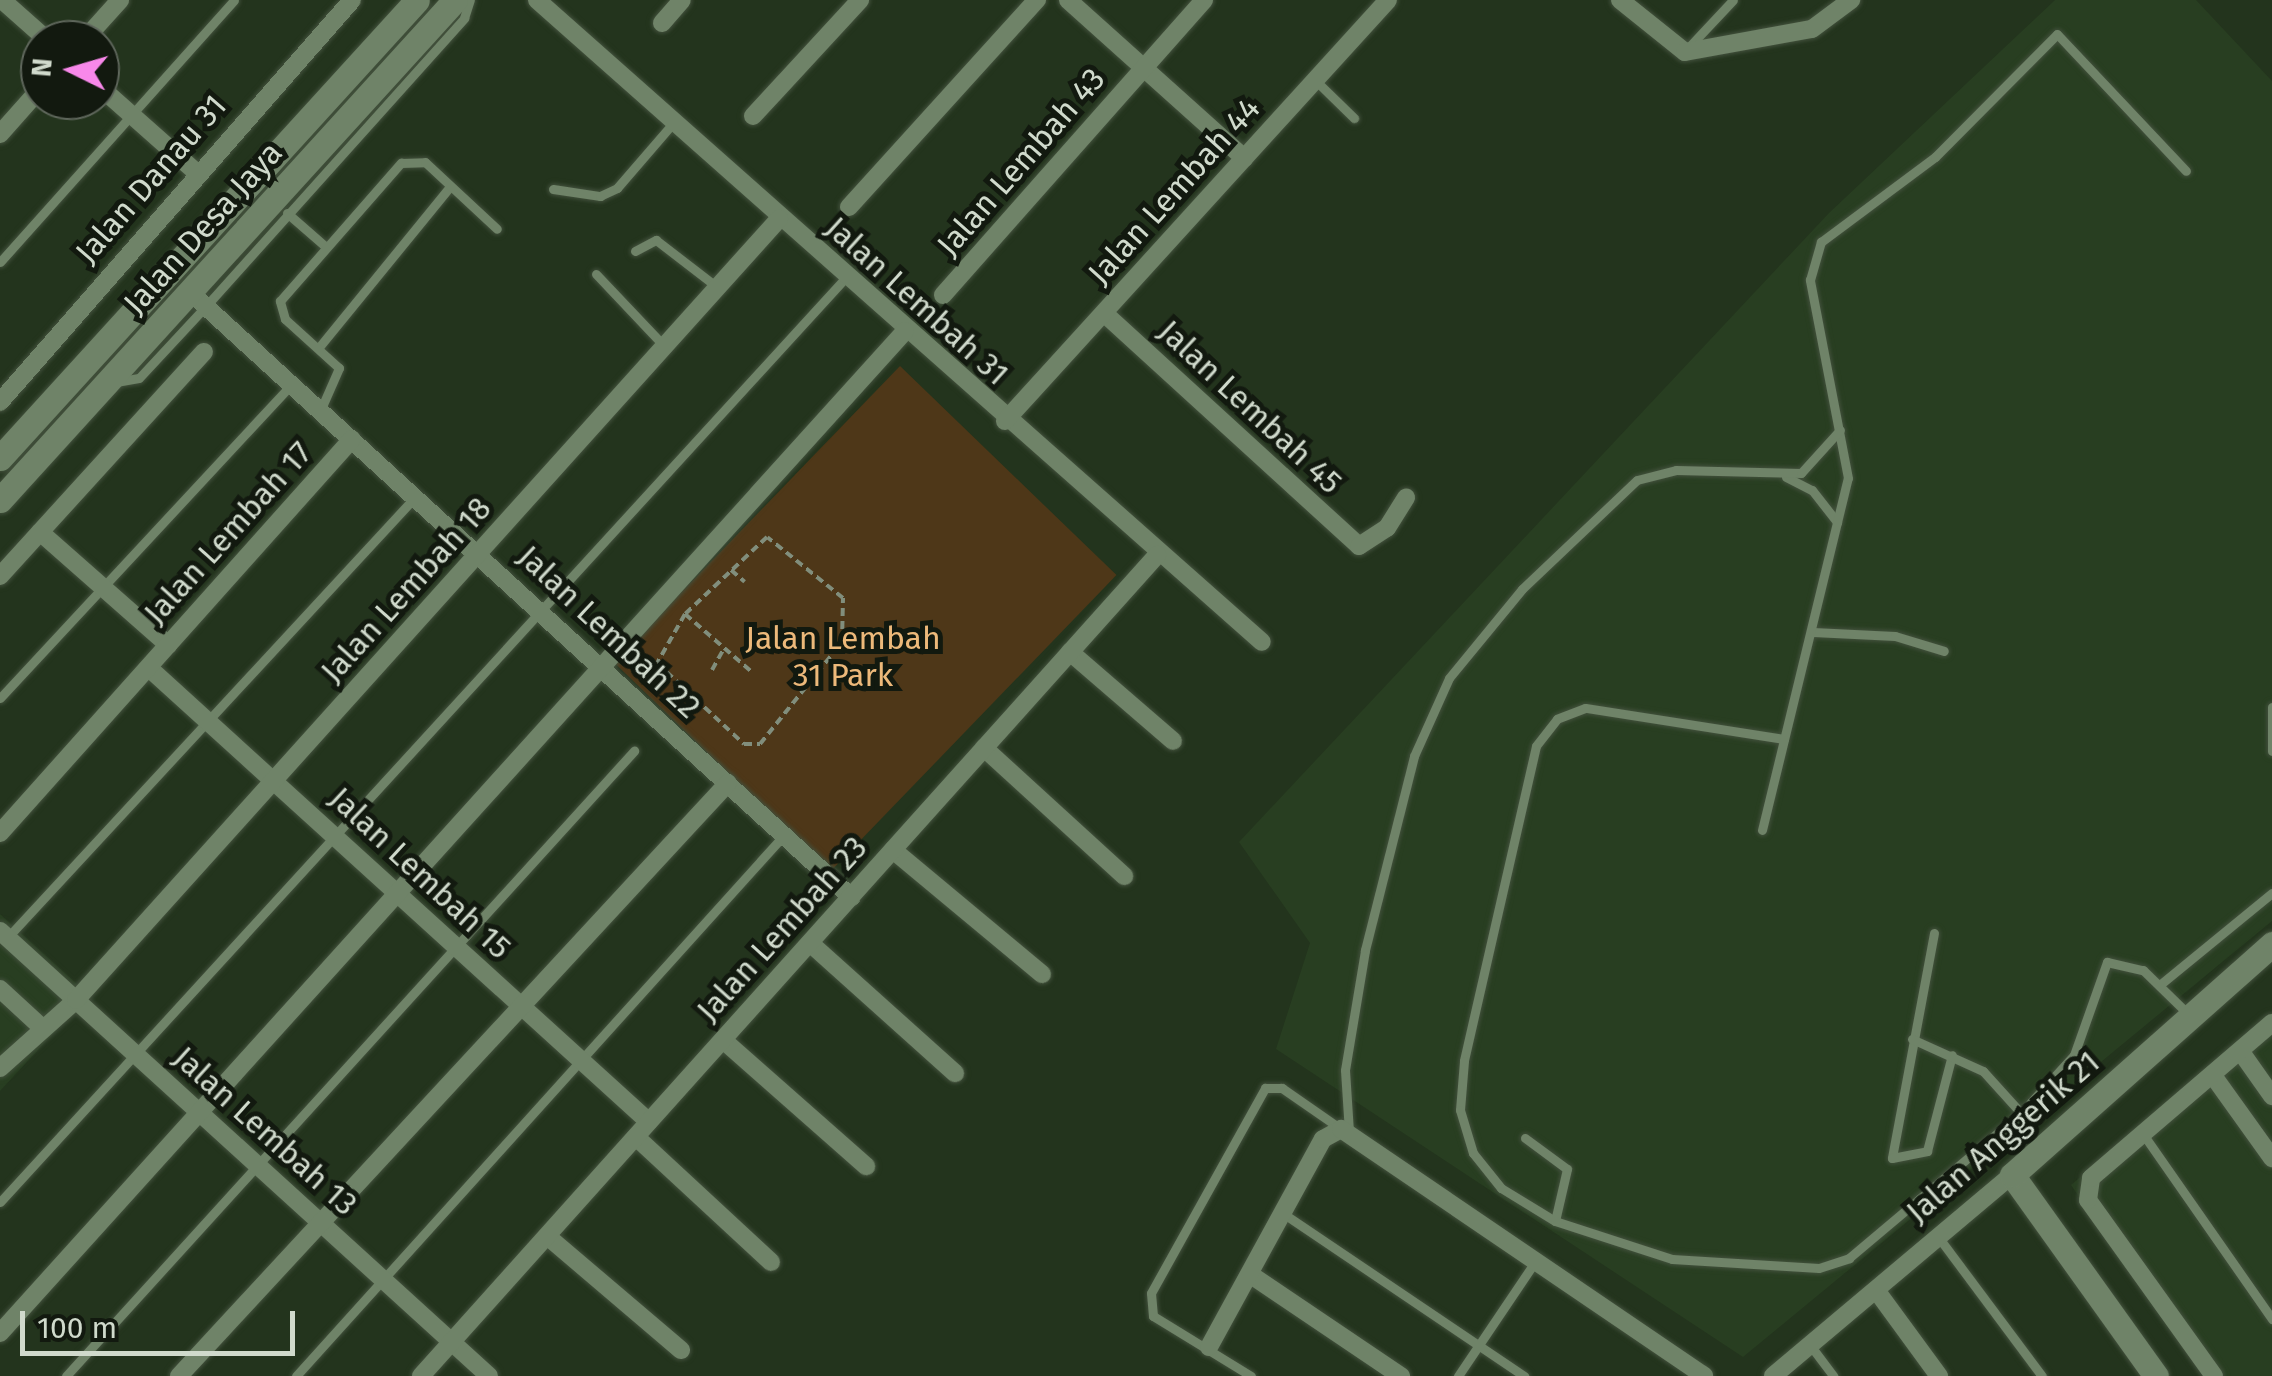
<!DOCTYPE html>
<style>
body{margin:0}
#map{position:relative;width:2272px;height:1376px;overflow:hidden;background:#23341d;font-family:"Fira Sans",sans-serif}
div>[style]{position:absolute}
.built>*{inset:0;background:#283e21}
.green>*{inset:0;background:#4e3718;transform-origin:0 0}
.path>*{height:4px;margin-top:-2px;transform-origin:0;background:repeating-linear-gradient(90deg,#818e7c 0 8px,transparent 0 13px)}
.roads{filter:drop-shadow(0 0 2px #43513d) drop-shadow(0 0 2px #43513d)}
.lane>*{height:9px;margin:-4.5px;padding:0 4.5px;transform-origin:4.5px;border-radius:4.5px;background:#6f8368}
.street>*{height:18px;margin:-9px;padding:0 9px;transform-origin:9px;border-radius:9px;background:#6f8368}
.secondary>*{height:25px;margin:-12.5px;padding:0 12.5px;transform-origin:12.5px;border-radius:12.5px;background:#6f8368}
span{translate:-50% -50%;white-space:nowrap;text-align:center;line-height:1.15;-webkit-text-stroke:10px #12190f;paint-order:stroke}
.street-label{font-size:32px;color:#d0dacc}
.park-label{font-size:32px;color:#edb97a}
.north{position:absolute;left:20px;top:20px;width:100px;height:100px;box-sizing:border-box;background:#12190f;border:2px solid #5e665b;border-radius:50%;rotate:275deg;font-size:28px;font-weight:700;line-height:40px;text-align:center;color:#d0dacc}
.north::after{content:'';display:block;margin:auto;width:35px;height:45px;background:#f888ea;clip-path:polygon(50% 0,100% 100%,50% 72%,0 100%)}
.scale{position:absolute;left:20px;top:1311px;width:275px;height:45px;box-sizing:border-box;border:5px solid #d0dacc;border-top:0;padding-left:12px;font-size:30px;line-height:35px;white-space:nowrap;color:#d0dacc;-webkit-text-stroke:8px #12190f;paint-order:stroke}
</style>
<div id="map">
<div class="built">
<div style="clip-path:polygon(2055px 0,2196px 0,2272px 81px,2272px 921px,1743px 1357px,1276px 1049px,1310px 943px,1239px 842px,1829px 213px)"></div>
<div style="clip-path:polygon(0 914px,89px 995px,0 1091px)"></div>
<div style="clip-path:polygon(2272px 1013px,2272px 1376px,2203px 1376px,2071px 1185px)"></div>
</div>
<div class="green">
<div style="left:900px;top:366px;width:301px;height:412px;rotate:44deg"></div>
</div>
<div class="path">
<div style="left:826px;top:234px;width:21px;rotate:-49deg"></div>
<div style="left:731px;top:570px;width:18px;rotate:41deg"></div>
<div style="left:685px;top:614px;width:56px;rotate:119.7deg"></div>
<div style="left:657px;top:663px;width:119px;rotate:43deg"></div>
<div style="left:744px;top:744px;width:16px"></div>
<div style="left:760px;top:744px;width:131px;rotate:-51.2deg"></div>
<div style="left:842px;top:642px;width:44px;rotate:-88.7deg"></div>
<div style="left:843px;top:598px;width:97px;rotate:-141.2deg"></div>
<div style="left:767px;top:537px;width:112px;rotate:136.8deg"></div>
<div style="left:685px;top:614px;width:90px;rotate:40.9deg"></div>
<div style="left:712px;top:670px;width:25px;rotate:-61deg"></div>
</div>
<div class="roads">
<div class="lane">
<div style="left:1687px;top:49px;width:67px;rotate:-46.8deg"></div>
<div style="left:1314px;top:79px;width:56px;rotate:44.3deg"></div>
<div style="left:553px;top:189px;width:48px;rotate:8.5deg"></div>
<div style="left:600px;top:196px;width:19px;rotate:-25deg"></div>
<div style="left:617px;top:188px;width:87px;rotate:-49.2deg"></div>
<div style="left:287px;top:213px;width:50px;rotate:41deg"></div>
<div style="left:635px;top:251px;width:24px;rotate:-28deg"></div>
<div style="left:656px;top:240px;width:77px;rotate:37.6deg"></div>
<div style="left:0;top:262px;width:351px;rotate:-48.2deg"></div>
<div style="left:596px;top:274px;width:99px;rotate:46.6deg"></div>
<div style="left:320px;top:346px;width:204px;rotate:-50.8deg"></div>
<div style="left:116px;top:382px;width:23px;rotate:-10deg"></div>
<div style="left:139px;top:378px;width:98px;rotate:-47.1deg"></div>
<div style="left:206px;top:306px;width:387px;rotate:-48.1deg"></div>
<div style="left:464px;top:18px;width:19px;rotate:-72deg"></div>
<div style="left:321px;top:409px;width:45px;rotate:-66.3deg"></div>
<div style="left:339px;top:368px;width:73px;rotate:-137.8deg"></div>
<div style="left:285px;top:319px;width:19px;rotate:-106deg"></div>
<div style="left:280px;top:301px;width:184px;rotate:-48.8deg"></div>
<div style="left:401px;top:163px;width:24px;rotate:-2deg"></div>
<div style="left:425px;top:162px;width:98px;rotate:42.9deg"></div>
<div style="left:1786px;top:477px;width:29px;rotate:27deg"></div>
<div style="left:1812px;top:490px;width:41px;rotate:52deg"></div>
<div style="left:1813px;top:632px;width:82px;rotate:2.8deg"></div>
<div style="left:1895px;top:636px;width:51px;rotate:17deg"></div>
<div style="left:0;top:698px;width:427px;rotate:-47.1deg"></div>
<div style="left:2272px;top:707px;width:44px;rotate:90deg"></div>
<div style="left:1784px;top:739px;width:201px;rotate:-171.1deg"></div>
<div style="left:1585px;top:708px;width:30px;rotate:159deg"></div>
<div style="left:1557px;top:719px;width:34px;rotate:128deg"></div>
<div style="left:1536px;top:746px;width:323px;rotate:102.9deg"></div>
<div style="left:1464px;top:1061px;width:49px;rotate:94.7deg"></div>
<div style="left:1460px;top:1110px;width:45px;rotate:73.2deg"></div>
<div style="left:1473px;top:1153px;width:45px;rotate:51.3deg"></div>
<div style="left:1501px;top:1188px;width:63px;rotate:31.4deg"></div>
<div style="left:1555px;top:1221px;width:123px;rotate:18deg"></div>
<div style="left:1672px;top:1259px;width:147px;rotate:3.5deg"></div>
<div style="left:1819px;top:1268px;width:32px;rotate:-18deg"></div>
<div style="left:1849px;top:1258px;width:225px;rotate:-40.1deg"></div>
<div style="left:1762px;top:830px;width:362px;rotate:-76.3deg"></div>
<div style="left:1848px;top:478px;width:202px;rotate:-100.9deg"></div>
<div style="left:1810px;top:280px;width:40px;rotate:-74deg"></div>
<div style="left:1821px;top:242px;width:142px;rotate:-36.7deg"></div>
<div style="left:1935px;top:157px;width:173px;rotate:-45.2deg"></div>
<div style="left:2057px;top:34px;width:188px;rotate:46.7deg"></div>
<div style="left:1934px;top:933px;width:229px;rotate:100.6deg"></div>
<div style="left:1892px;top:1158px;width:36px;rotate:-11deg"></div>
<div style="left:1927px;top:1151px;width:99px;rotate:-75.4deg"></div>
<div style="left:7px;top:938px;width:602px;rotate:-47.22deg"></div>
<div style="left:2162px;top:983px;width:142px;rotate:-39.3deg"></div>
<div style="left:1912px;top:1039px;width:78px;rotate:24.3deg"></div>
<div style="left:1983px;top:1071px;width:57px;rotate:47.9deg"></div>
<div style="left:2021px;top:1113px;width:79px;rotate:-47.6deg"></div>
<div style="left:2074px;top:1055px;width:99px;rotate:-70.5deg"></div>
<div style="left:2107px;top:962px;width:37px;rotate:13deg"></div>
<div style="left:2143px;top:970px;width:62px;rotate:44.3deg"></div>
<div style="left:1349px;top:1132px;width:62px;rotate:-93.7deg"></div>
<div style="left:1345px;top:1070px;width:122px;rotate:-80.5deg"></div>
<div style="left:1365px;top:950px;width:200px;rotate:-75.8deg"></div>
<div style="left:1414px;top:756px;width:85px;rotate:-65.8deg"></div>
<div style="left:1449px;top:678px;width:115px;rotate:-50.6deg"></div>
<div style="left:1522px;top:589px;width:158px;rotate:-43.5deg"></div>
<div style="left:1637px;top:480px;width:40px;rotate:-14.4deg"></div>
<div style="left:1676px;top:470px;width:125px;rotate:1.4deg"></div>
<div style="left:1801px;top:473px;width:58px;rotate:-47.8deg"></div>
<div style="left:2143px;top:1134px;width:226px;rotate:55.1deg"></div>
<div style="left:1525px;top:1138px;width:52px;rotate:36.4deg"></div>
<div style="left:1567px;top:1169px;width:53px;rotate:103deg"></div>
<div style="left:0;top:1202px;width:1254px;rotate:-47.55deg"></div>
<div style="left:1284px;top:1214px;width:290px;rotate:34deg"></div>
<div style="left:1939px;top:1238px;width:172px;rotate:53.3deg"></div>
<div style="left:1810px;top:1345px;width:39px;rotate:53deg"></div>
<div style="left:66px;top:1376px;width:845px;rotate:-47.74deg"></div>
<div style="left:296px;top:1376px;width:727px;rotate:-47.95deg"></div>
<div style="left:1251px;top:1376px;width:115px;rotate:-148.5deg"></div>
<div style="left:1153px;top:1316px;width:23px;rotate:-95deg"></div>
<div style="left:1151px;top:1293px;width:235px;rotate:-60.9deg"></div>
<div style="left:1265px;top:1088px;width:17px"></div>
<div style="left:1282px;top:1088px;width:72px;rotate:34.8deg"></div>
<div style="left:1458px;top:1376px;width:138px;rotate:-56deg"></div>
</div>
<div class="street">
<div style="left:2px;top:0;width:60px;rotate:41.6deg"></div>
<div style="left:537px;top:0;width:968px;rotate:41.53deg"></div>
<div style="left:1068px;top:0;width:237px;rotate:41.9deg"></div>
<div style="left:1620px;top:0;width:83px;rotate:38.7deg"></div>
<div style="left:1685px;top:52px;width:129px;rotate:-10.3deg"></div>
<div style="left:1812px;top:29px;width:49px;rotate:-36.6deg"></div>
<div style="left:662px;top:23px;width:30px;rotate:-49deg"></div>
<div style="left:84px;top:40px;width:54px;rotate:-48deg"></div>
<div style="left:100px;top:87px;width:127px;rotate:41.5deg"></div>
<div style="left:753px;top:116px;width:158px;rotate:-47.3deg"></div>
<div style="left:0;top:134px;width:60px;rotate:-48.4deg"></div>
<div style="left:849px;top:207px;width:280px;rotate:-47.8deg"></div>
<div style="left:191px;top:293px;width:895px;rotate:42.46deg"></div>
<div style="left:943px;top:295px;width:394px;rotate:-48.5deg"></div>
<div style="left:1105px;top:314px;width:344px;rotate:42.4deg"></div>
<div style="left:1359px;top:546px;width:33px;rotate:-33deg"></div>
<div style="left:1387px;top:528px;width:36px;rotate:-58deg"></div>
<div style="left:0;top:402px;width:534px;rotate:-48.79deg"></div>
<div style="left:1005px;top:421px;width:569px;rotate:-47.71deg"></div>
<div style="left:40px;top:532px;width:171px;rotate:41.4deg"></div>
<div style="left:0;top:576px;width:303px;rotate:-47.7deg"></div>
<div style="left:1070px;top:652px;width:136px;rotate:40.8deg"></div>
<div style="left:149px;top:668px;width:675px;rotate:42.24deg"></div>
<div style="left:984px;top:748px;width:190px;rotate:42.4deg"></div>
<div style="left:0;top:833px;width:528px;rotate:-48.22deg"></div>
<div style="left:893px;top:850px;width:194px;rotate:39.8deg"></div>
<div style="left:0;top:931px;width:661px;rotate:42.3deg"></div>
<div style="left:810px;top:943px;width:195px;rotate:41.9deg"></div>
<div style="left:0;top:989px;width:53px;rotate:42.7deg"></div>
<div style="left:723px;top:1040px;width:191px;rotate:41.4deg"></div>
<div style="left:2241px;top:1052px;width:54px;rotate:54.8deg"></div>
<div style="left:0;top:1068px;width:102px;rotate:-41.8deg"></div>
<div style="left:76px;top:1000px;width:1051px;rotate:-48.01deg"></div>
<div style="left:2214px;top:1077px;width:100px;rotate:54.4deg"></div>
<div style="left:636px;top:1137px;width:184px;rotate:42.8deg"></div>
<div style="left:547px;top:1236px;width:176px;rotate:40.4deg"></div>
<div style="left:1251px;top:1275px;width:181px;rotate:34deg"></div>
<div style="left:1876px;top:1290px;width:107px;rotate:53.8deg"></div>
<div style="left:0;top:1333px;width:1350px;rotate:-47.91deg"></div>
<div style="left:1209px;top:1347px;width:237px;rotate:-61.3deg"></div>
<div style="left:1323px;top:1139px;width:21px;rotate:-29deg"></div>
<div style="left:1341px;top:1129px;width:439px;rotate:34.2deg"></div>
<div style="left:179px;top:1376px;width:808px;rotate:-47.21deg"></div>
<div style="left:421px;top:1376px;width:1103px;rotate:-48.12deg"></div>
<div style="left:1773px;top:1376px;width:312px;rotate:-40.1deg"></div>
<div style="left:2214px;top:1376px;width:216px;rotate:-125.6deg"></div>
<div style="left:2088px;top:1200px;width:22px;rotate:-82deg"></div>
<div style="left:2091px;top:1178px;width:238px;rotate:-40.6deg"></div>
</div>
<div class="secondary">
<div style="left:0;top:458px;width:619px;rotate:-47.68deg"></div>
<div style="left:0;top:500px;width:676px;rotate:-47.7deg"></div>
<div style="left:2156px;top:1376px;width:247px;rotate:-125.6deg"></div>
<div style="left:2012px;top:1175px;width:348px;rotate:-41.6deg"></div>
</div>
</div>
<div class="street-label">
<span style="left:1021px;top:162px;rotate:-49deg">Jalan Lembah 43</span>
<span style="left:151px;top:179px;rotate:-49deg">Jalan Danau 31</span>
<span style="left:1174px;top:191px;rotate:-48deg">Jalan Lembah 44</span>
<span style="left:203px;top:228px;rotate:-48deg">Jalan Desa Jaya</span>
<span style="left:917px;top:301px;rotate:42deg">Jalan Lembah 31</span>
<span style="left:1250px;top:407px;rotate:43deg">Jalan Lembah 45</span>
<span style="left:228px;top:533px;rotate:-48deg">Jalan Lembah 17</span>
<span style="left:406px;top:590px;rotate:-48deg">Jalan Lembah 18</span>
<span style="left:609px;top:632px;rotate:43deg">Jalan Lembah 22</span>
<span style="left:420px;top:873px;rotate:43deg">Jalan Lembah 15</span>
<span style="left:782px;top:929px;rotate:-48deg">Jalan Lembah 23</span>
<span style="left:265px;top:1131px;rotate:42deg">Jalan Lembah 13</span>
<span style="left:2003px;top:1137px;rotate:-41deg">Jalan Anggerik 21</span>
</div>
<div class="park-label">
<span style="left:843px;top:657px">Jalan Lembah<br>31 Park</span>
</div>
<div class="north">N</div>
<div class="scale">100 m</div>
</div>
